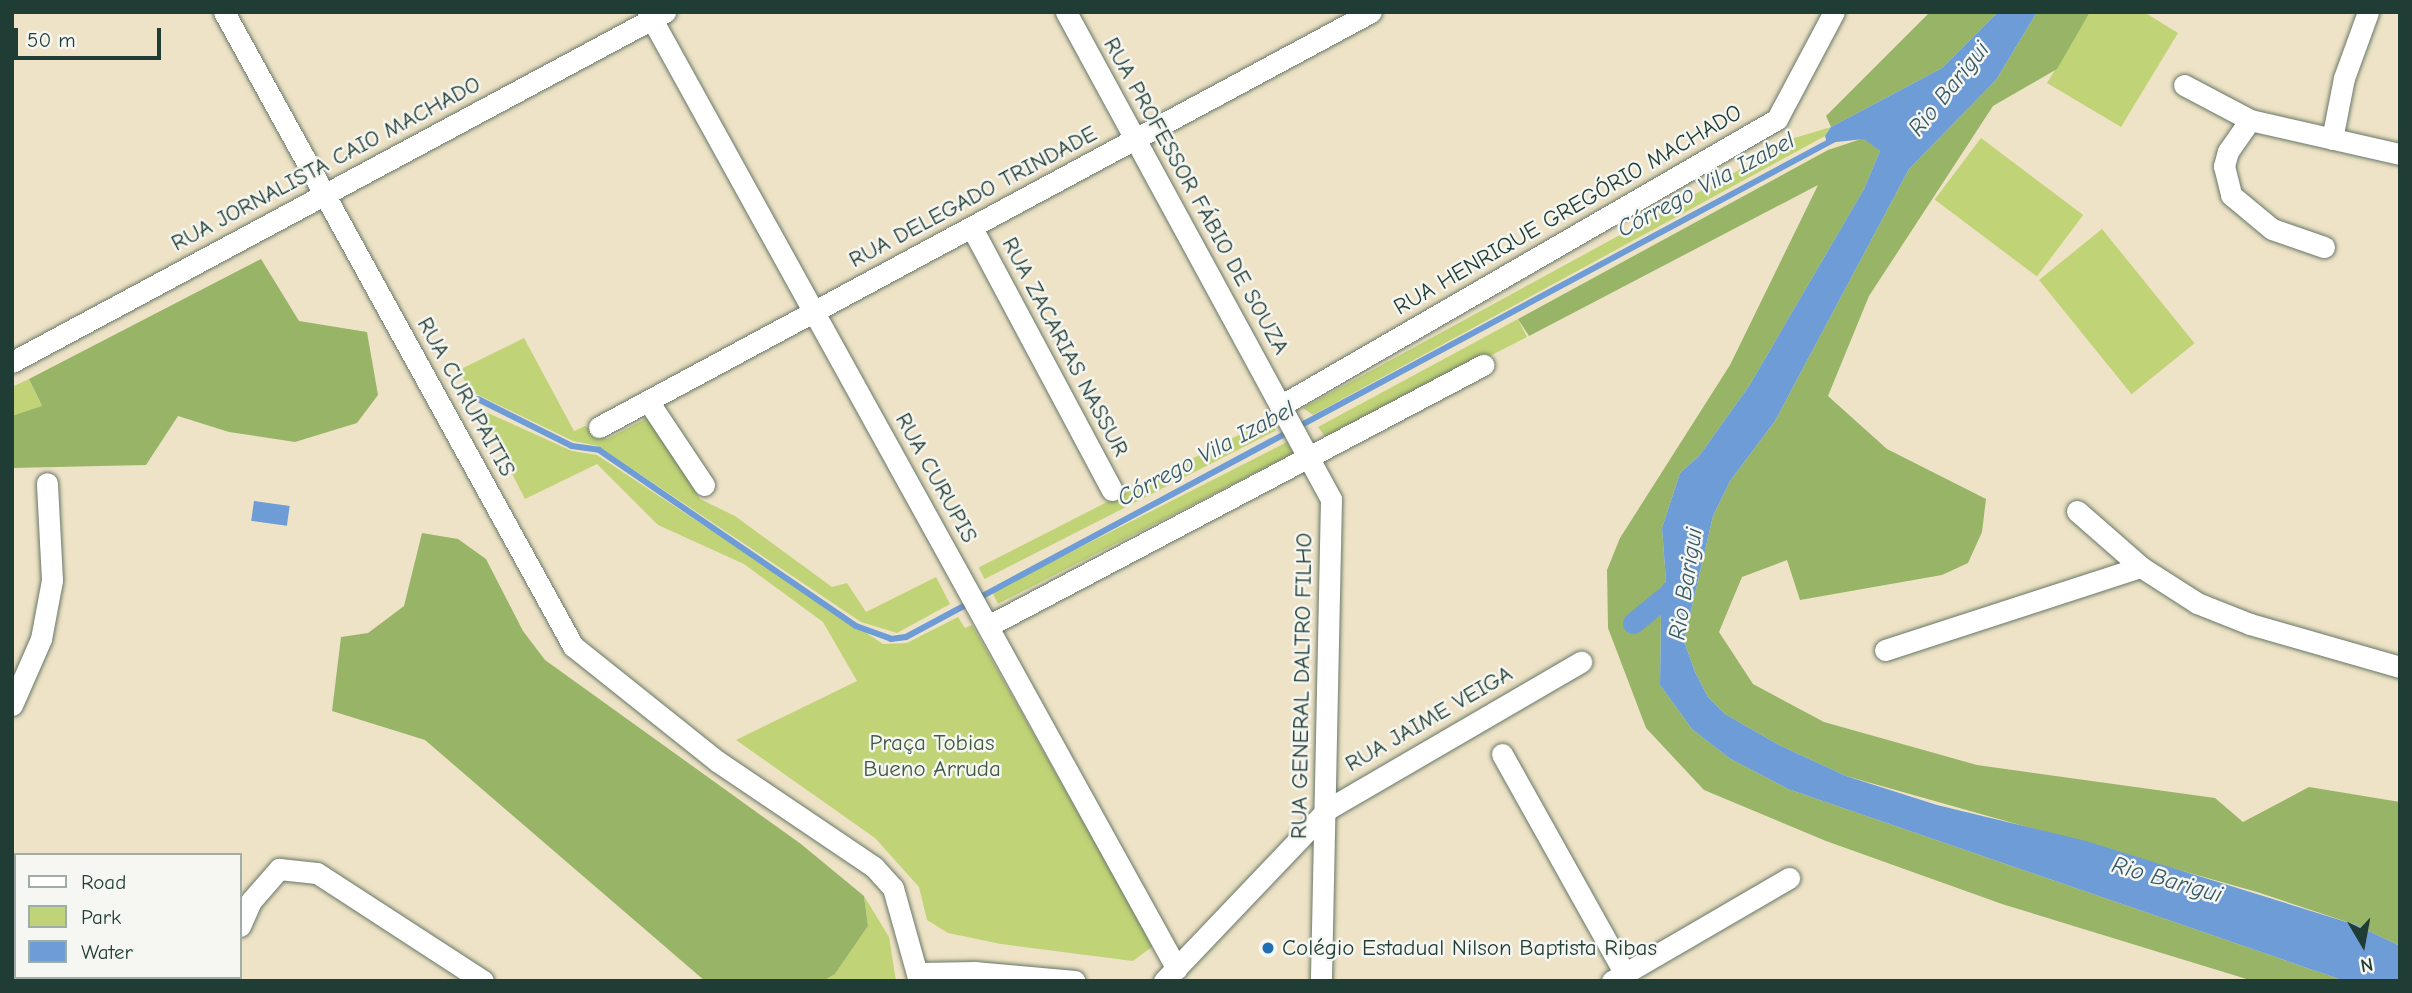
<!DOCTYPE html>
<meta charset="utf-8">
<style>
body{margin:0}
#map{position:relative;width:2412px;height:993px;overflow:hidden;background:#eee3c6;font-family:"Comic Neue",sans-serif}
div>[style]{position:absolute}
.green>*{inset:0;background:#c0d376;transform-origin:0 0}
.forest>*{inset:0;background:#98b567}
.water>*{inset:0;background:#6d9cd6;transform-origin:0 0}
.stream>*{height:6px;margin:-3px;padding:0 3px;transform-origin:3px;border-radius:3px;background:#6d9cd6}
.canal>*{height:21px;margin:-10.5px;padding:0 10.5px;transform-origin:10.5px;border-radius:10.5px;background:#6d9cd6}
.roads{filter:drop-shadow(0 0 2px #677767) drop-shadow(0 0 2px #677767)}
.minor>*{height:21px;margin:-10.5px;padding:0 10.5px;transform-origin:10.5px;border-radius:10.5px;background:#fff}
.dots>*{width:19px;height:19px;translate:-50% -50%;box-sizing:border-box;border:4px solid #f6f6f2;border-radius:50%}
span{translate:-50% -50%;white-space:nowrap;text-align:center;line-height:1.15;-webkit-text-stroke:5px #f6f6f2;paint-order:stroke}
.street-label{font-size:23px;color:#1f3d34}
.park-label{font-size:23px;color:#3f5b41}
.poi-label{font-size:23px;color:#1f3d34}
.left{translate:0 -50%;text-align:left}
.water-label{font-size:24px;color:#365a65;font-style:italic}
.frame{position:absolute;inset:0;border:14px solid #1f3d34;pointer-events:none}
.legend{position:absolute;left:14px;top:853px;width:228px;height:126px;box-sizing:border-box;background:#f6f6f2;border:2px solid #a0aca6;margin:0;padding:9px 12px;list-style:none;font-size:21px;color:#1f3d34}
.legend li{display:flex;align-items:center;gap:14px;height:35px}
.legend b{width:35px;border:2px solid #a0aca6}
.north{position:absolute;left:2328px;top:909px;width:70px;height:70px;-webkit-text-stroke:5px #f6f6f2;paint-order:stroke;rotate:170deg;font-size:19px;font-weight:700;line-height:28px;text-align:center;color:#1f3d34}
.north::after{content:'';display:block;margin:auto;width:24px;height:32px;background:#1f3d34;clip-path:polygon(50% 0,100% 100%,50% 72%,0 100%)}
.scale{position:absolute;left:14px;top:28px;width:147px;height:32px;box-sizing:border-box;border:4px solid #1f3d34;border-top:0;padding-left:9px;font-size:21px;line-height:24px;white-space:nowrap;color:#1f3d34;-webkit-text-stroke:5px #f6f6f2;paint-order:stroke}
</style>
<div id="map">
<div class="green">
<div style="clip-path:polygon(2090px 12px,2144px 12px,2178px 33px,2121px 127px,2047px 83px)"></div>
<div style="clip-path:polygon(1831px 127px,1825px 136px,1313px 415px,1303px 408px,1750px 164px,1781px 142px)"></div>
<div style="left:1981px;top:138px;width:128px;height:77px;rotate:37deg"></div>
<div style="left:2102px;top:229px;width:147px;height:81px;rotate:51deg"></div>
<div style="clip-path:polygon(1518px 319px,1527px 337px,1327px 439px,1318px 427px)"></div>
<div style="clip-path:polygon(524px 338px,574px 431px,585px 426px,607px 439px,649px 417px,700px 499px,735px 516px,832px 587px,847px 583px,866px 612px,936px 577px,950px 604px,897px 633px,861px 622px,598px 446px,573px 441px,470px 391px,459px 370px)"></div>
<div style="clip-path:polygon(29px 379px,59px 443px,12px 466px,12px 387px)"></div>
<div style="clip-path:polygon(479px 409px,572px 451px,597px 455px,883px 644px,907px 643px,958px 617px,965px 628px,972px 625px,1153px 946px,1133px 961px,1001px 944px,948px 933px,927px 920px,919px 887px,875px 838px,736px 740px,857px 681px,823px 622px,744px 564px,658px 525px,597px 464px,525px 499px)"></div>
<div style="left:1270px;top:419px;width:13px;height:327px;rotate:63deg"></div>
<div style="left:1287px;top:442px;width:13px;height:331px;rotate:63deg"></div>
<div style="clip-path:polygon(864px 896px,889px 937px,896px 981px,823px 981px,835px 974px,868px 926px)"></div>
</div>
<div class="forest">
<div style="clip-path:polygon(1930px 12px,1998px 12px,1942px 68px,1831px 127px,1826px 116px)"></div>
<div style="clip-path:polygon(2037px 12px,2090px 12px,2057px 69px,1993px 106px,1869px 296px,1828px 396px,1887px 449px,1986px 499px,1982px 532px,1968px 563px,1942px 575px,1800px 600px,1787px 560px,1742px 577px,1719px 632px,1753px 684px,1824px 722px,1977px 765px,2215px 798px,2243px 822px,2309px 787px,2400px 802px,2400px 946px,2356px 925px,2257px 892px,1846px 776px,1779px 745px,1725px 714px,1708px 697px,1695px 672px,1684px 641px,1713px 516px,1730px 481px,1775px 421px,1909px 169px,1996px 80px)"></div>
<div style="clip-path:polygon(1864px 138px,1880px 151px,1864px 189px,1749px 386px,1699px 456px,1680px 473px,1662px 528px,1666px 581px,1655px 594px,1661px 618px,1660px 685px,1692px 729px,1729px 758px,1788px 789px,2345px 981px,2253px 981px,2002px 904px,1826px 841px,1704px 790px,1646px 728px,1608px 628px,1607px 570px,1620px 538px,1730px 365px,1818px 185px,1529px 336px,1518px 319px,1828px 150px)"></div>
<div style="clip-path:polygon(261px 259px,299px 321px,367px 332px,378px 395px,357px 423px,295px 442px,229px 432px,178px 416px,146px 465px,12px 468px,12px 416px,42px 406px,29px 379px)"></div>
<div style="clip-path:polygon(422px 533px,458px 539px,486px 559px,523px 631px,545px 660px,801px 844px,864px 896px,868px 926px,835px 974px,823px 981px,705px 981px,425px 740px,332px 711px,341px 637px,368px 633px,404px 606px)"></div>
</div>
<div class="water">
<div style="clip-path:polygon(1998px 12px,2037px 12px,1996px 80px,1909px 169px,1775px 421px,1730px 481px,1713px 516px,1684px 641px,1695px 672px,1708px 697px,1725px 714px,1779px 745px,1846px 776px,1937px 805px,2086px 841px,2356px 925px,2400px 946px,2400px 981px,2345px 981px,1788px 789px,1729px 758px,1692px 729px,1660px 685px,1661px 618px,1655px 594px,1666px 581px,1662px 528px,1680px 473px,1699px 456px,1749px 386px,1864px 189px,1880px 151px,1864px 139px,1827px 143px,1825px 136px,1831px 127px,1942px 68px)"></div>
<div style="left:254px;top:501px;width:36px;height:20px;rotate:8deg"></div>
</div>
<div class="stream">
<div style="left:478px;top:399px;width:105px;rotate:26.6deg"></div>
<div style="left:572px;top:446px;width:27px;rotate:8deg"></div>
<div style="left:599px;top:450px;width:311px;rotate:34.4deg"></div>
<div style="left:856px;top:626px;width:37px;rotate:20deg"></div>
<div style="left:891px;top:639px;width:15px;rotate:-8deg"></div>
<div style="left:906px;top:637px;width:1052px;rotate:-28.2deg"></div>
</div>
<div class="canal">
<div style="left:1633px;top:623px;width:57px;rotate:-39.3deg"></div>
</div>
<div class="roads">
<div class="minor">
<div style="left:224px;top:12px;width:724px;rotate:61.17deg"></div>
<div style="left:573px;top:646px;width:184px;rotate:38.6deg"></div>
<div style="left:717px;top:761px;width:189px;rotate:34deg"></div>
<div style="left:874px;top:867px;width:28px;rotate:48deg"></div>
<div style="left:893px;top:888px;width:97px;rotate:74.4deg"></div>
<div style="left:648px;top:12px;width:1093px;rotate:61.07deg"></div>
<div style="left:1066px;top:12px;width:554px;rotate:61.45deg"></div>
<div style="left:1331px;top:499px;width:482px;rotate:91.2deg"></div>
<div style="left:2184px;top:85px;width:75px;rotate:27.9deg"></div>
<div style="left:2250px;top:120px;width:154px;rotate:12.8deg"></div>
<div style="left:2250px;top:120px;width:38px;rotate:125deg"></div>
<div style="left:2228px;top:151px;width:16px;rotate:105deg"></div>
<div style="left:2224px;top:166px;width:30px;rotate:76deg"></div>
<div style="left:2231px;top:195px;width:53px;rotate:39.7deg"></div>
<div style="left:2272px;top:229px;width:55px;rotate:19.1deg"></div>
<div style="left:2332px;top:139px;width:62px;rotate:-78.9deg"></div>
<div style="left:2344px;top:78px;width:70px;rotate:-70deg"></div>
<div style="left:972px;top:228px;width:297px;rotate:61.9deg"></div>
<div style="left:12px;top:362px;width:741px;rotate:-28.19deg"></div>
<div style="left:648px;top:401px;width:101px;rotate:56.3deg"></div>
<div style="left:1280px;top:406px;width:574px;rotate:-30deg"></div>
<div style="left:1777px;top:119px;width:121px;rotate:-62deg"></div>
<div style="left:599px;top:427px;width:876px;rotate:-28.26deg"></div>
<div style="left:2077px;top:511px;width:85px;rotate:41.2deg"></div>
<div style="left:2141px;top:567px;width:67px;rotate:32.7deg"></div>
<div style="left:2197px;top:603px;width:57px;rotate:21.6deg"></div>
<div style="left:2250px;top:624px;width:156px;rotate:16deg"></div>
<div style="left:988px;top:626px;width:560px;rotate:-27.8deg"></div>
<div style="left:1885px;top:650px;width:269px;rotate:-18deg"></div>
<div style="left:12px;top:705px;width:72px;rotate:-66.3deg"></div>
<div style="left:41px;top:639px;width:60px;rotate:-79.4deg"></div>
<div style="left:52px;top:580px;width:97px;rotate:-93deg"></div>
<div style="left:1502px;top:754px;width:252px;rotate:60.8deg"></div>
<div style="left:240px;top:926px;width:27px;rotate:-66deg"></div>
<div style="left:251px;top:901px;width:43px;rotate:-48.8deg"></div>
<div style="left:279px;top:869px;width:38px;rotate:6deg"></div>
<div style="left:317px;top:873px;width:198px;rotate:33deg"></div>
<div style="left:920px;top:973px;width:54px;rotate:-1.1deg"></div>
<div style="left:974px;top:972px;width:101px;rotate:5.1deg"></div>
<div style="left:215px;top:981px;width:4px;rotate:-63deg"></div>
<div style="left:1164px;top:981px;width:238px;rotate:-46.4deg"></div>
<div style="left:1328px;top:809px;width:293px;rotate:-30.2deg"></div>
<div style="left:1612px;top:981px;width:205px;rotate:-30.2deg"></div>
</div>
</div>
<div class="dots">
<div style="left:1268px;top:948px;background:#1f6fb2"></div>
</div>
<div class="street-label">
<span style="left:326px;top:164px;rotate:-28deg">RUA JORNALISTA CAIO MACHADO</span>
<span style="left:1196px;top:196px;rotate:61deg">RUA PROFESSOR FÁBIO DE SOUZA</span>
<span style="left:973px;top:197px;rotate:-28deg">RUA DELEGADO TRINDADE</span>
<span style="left:1568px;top:210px;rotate:-30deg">RUA HENRIQUE GREGÓRIO MACHADO</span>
<span style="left:1065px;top:347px;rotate:62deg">RUA ZACARIAS NASSUR</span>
<span style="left:466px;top:397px;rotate:61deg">RUA CURUPAITIS</span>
<span style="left:936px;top:478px;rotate:61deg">RUA CURUPIS</span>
<span style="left:1302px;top:686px;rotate:-89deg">RUA GENERAL DALTRO FILHO</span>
<span style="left:1429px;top:719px;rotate:-30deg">RUA JAIME VEIGA</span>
</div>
<div class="park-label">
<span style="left:932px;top:756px">Praça Tobias<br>Bueno Arruda</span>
</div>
<div class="poi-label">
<span class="left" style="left:1282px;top:948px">Colégio Estadual Nilson Baptista Ribas</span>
</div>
<div class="water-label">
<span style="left:1949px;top:89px;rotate:-51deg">Rio Barigui</span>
<span style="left:1706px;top:185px;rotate:-28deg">Córrego Vila Izabel</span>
<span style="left:1206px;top:454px;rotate:-28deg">Córrego Vila Izabel</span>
<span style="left:1686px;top:584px;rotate:-81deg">Rio Barigui</span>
<span style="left:2167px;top:880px;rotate:16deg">Rio Barigui</span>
</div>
<div class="frame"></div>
<ul class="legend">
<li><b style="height:9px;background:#fff"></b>Road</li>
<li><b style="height:19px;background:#c0d376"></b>Park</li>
<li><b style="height:19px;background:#6d9cd6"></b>Water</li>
</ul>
<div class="north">N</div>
<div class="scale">50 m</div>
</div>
